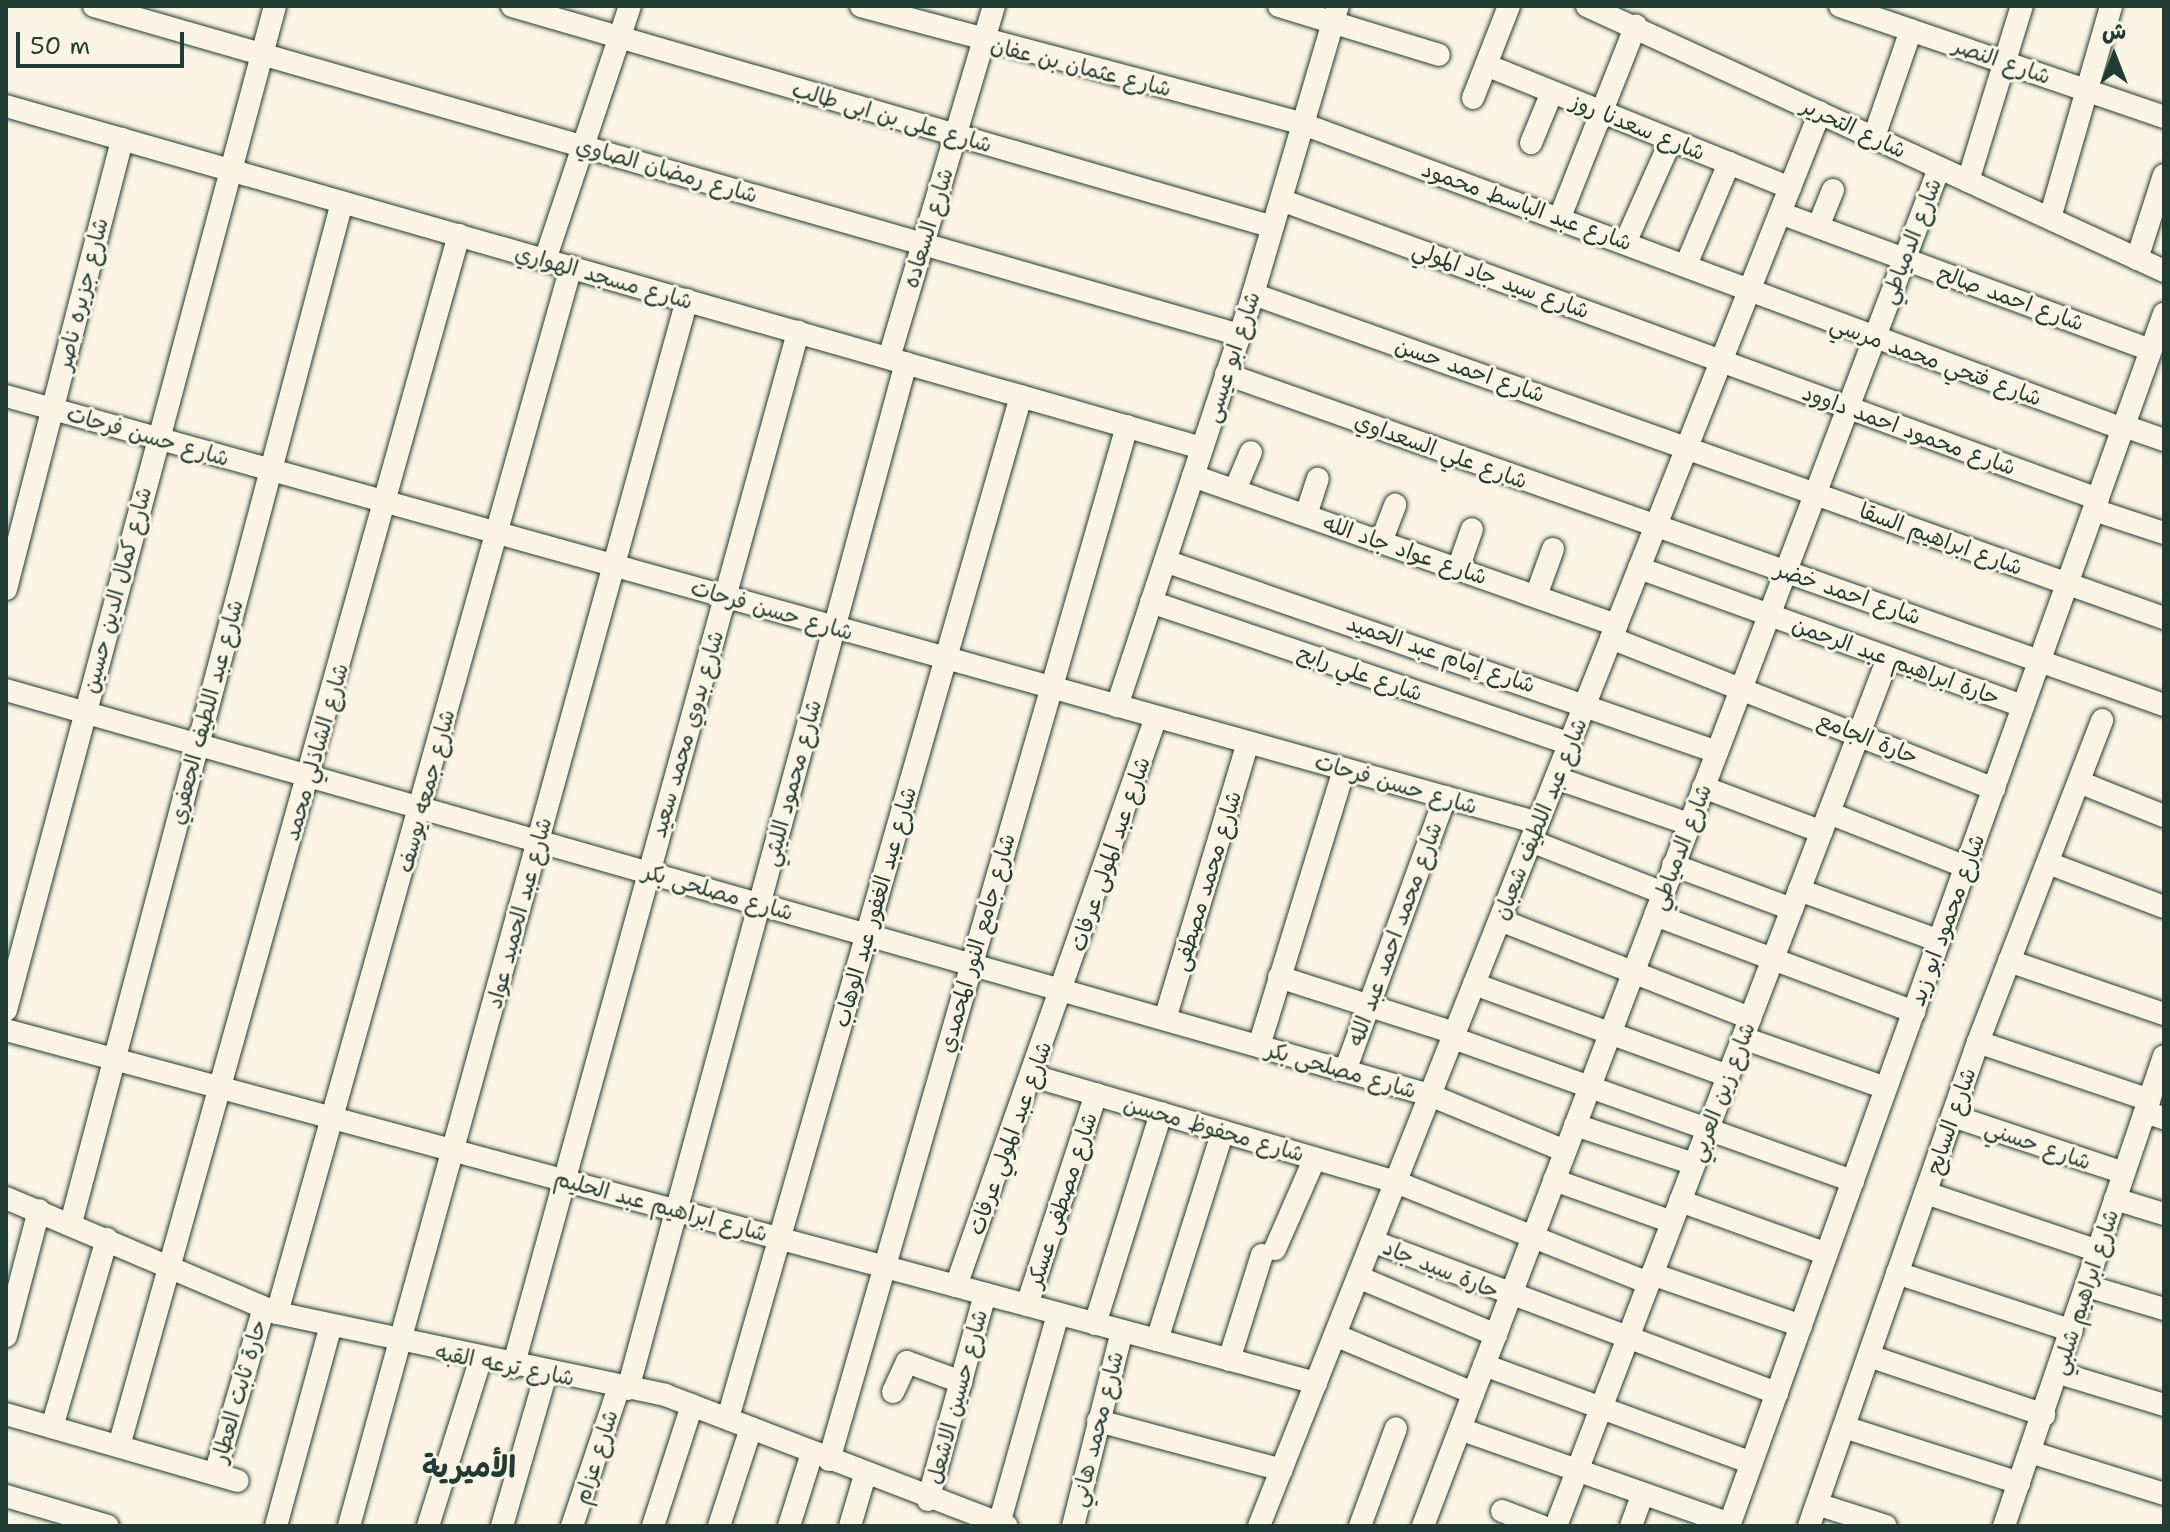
<!DOCTYPE html>
<meta charset="utf-8">
<style>
body{margin:0}
#map{position:relative;width:2170px;height:1532px;overflow:hidden;background:#fcf5e5;font-family:"Shantell Sans","Playpen Sans Arabic",sans-serif}
div>[style]{position:absolute}
.roads{filter:drop-shadow(0 0 2px #1f3d34) drop-shadow(0 0 2px #1f3d34)}
.minor>*{height:22px;margin:-11px;padding:0 11px;transform-origin:11px;border-radius:11px;background:#fcf5e5}
span{translate:-50% -50%;white-space:nowrap;text-align:center;line-height:1.15;-webkit-text-stroke:6px #fcf5e5;paint-order:stroke}
.street-label{font-size:22px;color:#1f3d34}
.district-label{font-size:30px;color:#1f3d34;font-weight:700}
.frame{position:absolute;inset:0;border:8px solid #1f3d34;pointer-events:none}
.north{position:absolute;left:2074px;top:16px;width:80px;height:80px;-webkit-text-stroke:6px #fcf5e5;paint-order:stroke;rotate:0deg;font-size:22px;font-weight:700;line-height:32px;text-align:center;color:#1f3d34}
.north::after{content:'';display:block;margin:auto;width:28px;height:36px;background:#1f3d34;clip-path:polygon(50% 0,100% 100%,50% 72%,0 100%)}
.scale{position:absolute;left:16px;top:32px;width:168px;height:36px;box-sizing:border-box;border:4px solid #1f3d34;border-top:0;padding-left:10px;font-size:24px;line-height:28px;white-space:nowrap;color:#1f3d34;-webkit-text-stroke:6px #fcf5e5;paint-order:stroke}
</style>
<div id="map">
<div class="roads">
<div class="minor">
<div style="left:94px;top:6px;width:1192px;rotate:16.02deg"></div>
<div style="left:512px;top:6px;width:792px;rotate:16.19deg"></div>
<div style="left:861px;top:6px;width:457px;rotate:14.9deg"></div>
<div style="left:1303px;top:124px;width:875px;rotate:20.4deg"></div>
<div style="left:1279px;top:6px;width:167px;rotate:17deg"></div>
<div style="left:1587px;top:6px;width:635px;rotate:24.67deg"></div>
<div style="left:1840px;top:6px;width:342px;rotate:18.9deg"></div>
<div style="left:1486px;top:65px;width:328px;rotate:22deg"></div>
<div style="left:1473px;top:98px;width:99px;rotate:-68.6deg"></div>
<div style="left:6px;top:106px;width:1244px;rotate:15.96deg"></div>
<div style="left:1874px;top:137px;width:113px;rotate:-70.9deg"></div>
<div style="left:1531px;top:143px;width:55px;rotate:-67.6deg"></div>
<div style="left:1968px;top:181px;width:183px;rotate:-72.9deg"></div>
<div style="left:1281px;top:200px;width:870px;rotate:20.1deg"></div>
<div style="left:1780px;top:213px;width:395px;rotate:20.3deg"></div>
<div style="left:1560px;top:217px;width:206px;rotate:-68.4deg"></div>
<div style="left:2050px;top:218px;width:221px;rotate:-73.9deg"></div>
<div style="left:1818px;top:227px;width:40px;rotate:-68deg"></div>
<div style="left:1625px;top:243px;width:113px;rotate:-65.9deg"></div>
<div style="left:2137px;top:259px;width:88px;rotate:-72.2deg"></div>
<div style="left:545px;top:260px;width:268px;rotate:-71.5deg"></div>
<div style="left:1686px;top:265px;width:111px;rotate:-67.1deg"></div>
<div style="left:1253px;top:294px;width:967px;rotate:19.58deg"></div>
<div style="left:889px;top:358px;width:367px;rotate:-73.4deg"></div>
<div style="left:1226px;top:374px;width:995px;rotate:19.44deg"></div>
<div style="left:6px;top:396px;width:1590px;rotate:15.57deg"></div>
<div style="left:2124px;top:426px;width:42px;rotate:19.3deg"></div>
<div style="left:1193px;top:476px;width:449px;rotate:19.4deg"></div>
<div style="left:1235px;top:490px;width:41px;rotate:-67.2deg"></div>
<div style="left:2094px;top:510px;width:74px;rotate:18.2deg"></div>
<div style="left:1306px;top:515px;width:38px;rotate:-72deg"></div>
<div style="left:1381px;top:542px;width:40px;rotate:-69deg"></div>
<div style="left:1165px;top:561px;width:584px;rotate:19.09deg"></div>
<div style="left:1639px;top:568px;width:408px;rotate:19.8deg"></div>
<div style="left:1458px;top:569px;width:42px;rotate:-70.7deg"></div>
<div style="left:6px;top:589px;width:465px;rotate:-75.5deg"></div>
<div style="left:1536px;top:596px;width:50px;rotate:-70.1deg"></div>
<div style="left:1151px;top:602px;width:442px;rotate:18.7deg"></div>
<div style="left:1611px;top:638px;width:412px;rotate:21.5deg"></div>
<div style="left:6px;top:690px;width:1480px;rotate:15.88deg"></div>
<div style="left:1430px;top:1095px;width:146px;rotate:22.5deg"></div>
<div style="left:1117px;top:706px;width:434px;rotate:-71.7deg"></div>
<div style="left:1253px;top:294px;width:300px;rotate:-73.6deg"></div>
<div style="left:1556px;top:778px;width:141px;rotate:19.1deg"></div>
<div style="left:2079px;top:782px;width:92px;rotate:21.8deg"></div>
<div style="left:1703px;top:787px;width:127px;rotate:20.7deg"></div>
<div style="left:1829px;top:813px;width:147px;rotate:21.5deg"></div>
<div style="left:1531px;top:841px;width:142px;rotate:21.5deg"></div>
<div style="left:2048px;top:863px;width:124px;rotate:20.8deg"></div>
<div style="left:1673px;top:865px;width:127px;rotate:20.3deg"></div>
<div style="left:1799px;top:890px;width:149px;rotate:20deg"></div>
<div style="left:1655px;top:915px;width:277px;rotate:20.5deg"></div>
<div style="left:1500px;top:920px;width:269px;rotate:21.4deg"></div>
<div style="left:2009px;top:961px;width:164px;rotate:18.9deg"></div>
<div style="left:1279px;top:977px;width:185px;rotate:17.7deg"></div>
<div style="left:1474px;top:984px;width:270px;rotate:19.9deg"></div>
<div style="left:6px;top:1010px;width:1039px;rotate:-75deg"></div>
<div style="left:1165px;top:1019px;width:289px;rotate:-73.3deg"></div>
<div style="left:6px;top:1030px;width:1357px;rotate:15.08deg"></div>
<div style="left:1453px;top:1038px;width:425px;rotate:19.7deg"></div>
<div style="left:1743px;top:1038px;width:151px;rotate:19.3deg"></div>
<div style="left:1978px;top:1042px;width:181px;rotate:18.7deg"></div>
<div style="left:1259px;top:1046px;width:290px;rotate:-72.9deg"></div>
<div style="left:1345px;top:1071px;width:292px;rotate:-69.9deg"></div>
<div style="left:1033px;top:1076px;width:378px;rotate:16.3deg"></div>
<div style="left:1396px;top:1182px;width:272px;rotate:21.8deg"></div>
<div style="left:2145px;top:1112px;width:20px;rotate:18deg"></div>
<div style="left:1953px;top:1116px;width:180px;rotate:18.4deg"></div>
<div style="left:1575px;top:1125px;width:125px;rotate:18.1deg"></div>
<div style="left:1554px;top:1180px;width:125px;rotate:19.6deg"></div>
<div style="left:1926px;top:1193px;width:182px;rotate:18.6deg"></div>
<div style="left:6px;top:1198px;width:294px;rotate:23deg"></div>
<div style="left:277px;top:1313px;width:397px;rotate:11.9deg"></div>
<div style="left:665px;top:1395px;width:366px;rotate:21deg"></div>
<div style="left:2115px;top:1199px;width:51px;rotate:17deg"></div>
<div style="left:1680px;top:1201px;width:156px;rotate:19.8deg"></div>
<div style="left:71px;top:1223px;width:1056px;rotate:-75.13deg"></div>
<div style="left:1372px;top:1241px;width:433px;rotate:20.6deg"></div>
<div style="left:1275px;top:1249px;width:99px;rotate:-66.3deg"></div>
<div style="left:1897px;top:1273px;width:184px;rotate:18.3deg"></div>
<div style="left:1652px;top:1274px;width:158px;rotate:19.2deg"></div>
<div style="left:1358px;top:1277px;width:150px;rotate:22.8deg"></div>
<div style="left:956px;top:1286px;width:603px;rotate:-70.63deg"></div>
<div style="left:2087px;top:1286px;width:80px;rotate:16.6deg"></div>
<div style="left:1027px;top:1305px;width:222px;rotate:-71.9deg"></div>
<div style="left:277px;top:1313px;width:1087px;rotate:-74.3deg"></div>
<div style="left:1095px;top:1324px;width:221px;rotate:-72.6deg"></div>
<div style="left:1335px;top:1335px;width:150px;rotate:22.8deg"></div>
<div style="left:6px;top:1336px;width:130px;rotate:-75.3deg"></div>
<div style="left:1157px;top:1340px;width:219px;rotate:-72.5deg"></div>
<div style="left:1869px;top:1356px;width:185px;rotate:18.6deg"></div>
<div style="left:1229px;top:1360px;width:110px;rotate:-72.6deg"></div>
<div style="left:1484px;top:1365px;width:285px;rotate:20.1deg"></div>
<div style="left:513px;top:1367px;width:1074px;rotate:-74.6deg"></div>
<div style="left:2059px;top:1373px;width:110px;rotate:16.9deg"></div>
<div style="left:628px;top:1389px;width:1063px;rotate:-74.84deg"></div>
<div style="left:893px;top:1392px;width:33px;rotate:-65deg"></div>
<div style="left:907px;top:1362px;width:58px;rotate:20.3deg"></div>
<div style="left:6px;top:1414px;width:241px;rotate:16.1deg"></div>
<div style="left:728px;top:1418px;width:1063px;rotate:-74deg"></div>
<div style="left:1098px;top:1421px;width:190px;rotate:14.9deg"></div>
<div style="left:52px;top:1427px;width:196px;rotate:-73.7deg"></div>
<div style="left:1844px;top:1427px;width:184px;rotate:17.7deg"></div>
<div style="left:1460px;top:1429px;width:286px;rotate:19.4deg"></div>
<div style="left:119px;top:1446px;width:1258px;rotate:-74.32deg"></div>
<div style="left:2030px;top:1452px;width:140px;rotate:17.4deg"></div>
<div style="left:829px;top:1460px;width:1076px;rotate:-73.92deg"></div>
<div style="left:215px;top:1474px;width:173px;rotate:-73.6deg"></div>
<div style="left:6px;top:1496px;width:106px;rotate:16.4deg"></div>
<div style="left:928px;top:1500px;width:214px;rotate:-74.5deg"></div>
<div style="left:1817px;top:1504px;width:72px;rotate:17.7deg"></div>
<div style="left:1502px;top:1511px;width:42px;rotate:21deg"></div>
<div style="left:999px;top:1524px;width:218px;rotate:-74.3deg"></div>
<div style="left:276px;top:1526px;width:204px;rotate:-74.7deg"></div>
<div style="left:349px;top:1526px;width:1272px;rotate:-74.59deg"></div>
<div style="left:428px;top:1526px;width:173px;rotate:-72.5deg"></div>
<div style="left:502px;top:1526px;width:158px;rotate:-73.9deg"></div>
<div style="left:572px;top:1526px;width:147px;rotate:-71.3deg"></div>
<div style="left:653px;top:1526px;width:127px;rotate:-72.1deg"></div>
<div style="left:719px;top:1526px;width:103px;rotate:-71.9deg"></div>
<div style="left:789px;top:1526px;width:77px;rotate:-72.5deg"></div>
<div style="left:850px;top:1526px;width:53px;rotate:-73.6deg"></div>
<div style="left:1073px;top:1526px;width:201px;rotate:-75.9deg"></div>
<div style="left:1259px;top:1526px;width:1521px;rotate:-68.36deg"></div>
<div style="left:1360px;top:1526px;width:104px;rotate:-69.8deg"></div>
<div style="left:1423px;top:1526px;width:1453px;rotate:-69.19deg"></div>
<div style="left:1556px;top:1526px;width:929px;rotate:-69.07deg"></div>
<div style="left:1631px;top:1526px;width:32px;rotate:-70deg"></div>
<div style="left:1729px;top:1526px;width:1288px;rotate:-70.26deg"></div>
<div style="left:1809px;top:1526px;width:513px;rotate:-70.75deg"></div>
<div style="left:1978px;top:1042px;width:345px;rotate:-68.9deg"></div>
<div style="left:2004px;top:1526px;width:496px;rotate:-71.2deg"></div>
</div>
</div>
<div class="street-label">
<span style="left:2002px;top:61px;rotate:19deg">شارع النصر</span>
<span style="left:1081px;top:67px;rotate:14deg">شارع عثمان بن عفان</span>
<span style="left:892px;top:117px;rotate:16deg">شارع على بن ابى طالب</span>
<span style="left:1638px;top:127px;rotate:22deg">شارع سعدنا روز</span>
<span style="left:1854px;top:128px;rotate:25deg">شارع التحرير</span>
<span style="left:667px;top:170px;rotate:16deg">شارع رمضان الصاوي</span>
<span style="left:1527px;top:206px;rotate:20deg">شارع عبد الباسط محمود</span>
<span style="left:928px;top:228px;rotate:-73deg">شارع السعاده</span>
<span style="left:1911px;top:241px;rotate:-69deg">شارع الدمياطي</span>
<span style="left:604px;top:277px;rotate:16deg">شارع مسجد الهواري</span>
<span style="left:1501px;top:280px;rotate:20deg">شارع سيد جاد المولي</span>
<span style="left:82px;top:294px;rotate:-76deg">شارع جزيره ناصر</span>
<span style="left:2011px;top:298px;rotate:20deg">شارع احمد صالح</span>
<span style="left:1232px;top:357px;rotate:-72deg">شارع ابو عيسى</span>
<span style="left:1936px;top:361px;rotate:20deg">شارع فتحي محمد مرسي</span>
<span style="left:1470px;top:370px;rotate:19deg">شارع احمد حسن</span>
<span style="left:1909px;top:430px;rotate:20deg">شارع محمود احمد داوود</span>
<span style="left:148px;top:436px;rotate:16deg">شارع حسن فرحات</span>
<span style="left:1441px;top:451px;rotate:20deg">شارع علي السعداوي</span>
<span style="left:1941px;top:539px;rotate:20deg">شارع ابراهيم السقا</span>
<span style="left:1405px;top:550px;rotate:19deg">شارع عواد جاد الله</span>
<span style="left:117px;top:590px;rotate:-75deg">شارع كمال الدين حسين</span>
<span style="left:1848px;top:593px;rotate:19deg">شارع احمد خضر</span>
<span style="left:772px;top:610px;rotate:16deg">شارع حسن فرحات</span>
<span style="left:1441px;top:654px;rotate:19deg">شارع إمام عبد الحميد</span>
<span style="left:1896px;top:661px;rotate:20deg">حارة ابراهيم عبد الرحمن</span>
<span style="left:1360px;top:673px;rotate:19deg">شارع علي رابح</span>
<span style="left:206px;top:712px;rotate:-75deg">شارع عبد اللطيف الجعفري</span>
<span style="left:687px;top:734px;rotate:-74deg">شارع بدوي محمد سعيد</span>
<span style="left:1868px;top:738px;rotate:22deg">حارة الجامع</span>
<span style="left:316px;top:752px;rotate:-74deg">شارع الشاذلي محمد</span>
<span style="left:792px;top:783px;rotate:-75deg">شارع محمود الليثي</span>
<span style="left:1396px;top:784px;rotate:16deg">شارع حسن فرحات</span>
<span style="left:426px;top:791px;rotate:-75deg">شارع جمعه يوسف</span>
<span style="left:1540px;top:819px;rotate:-68deg">شارع عبد اللطيف شعبان</span>
<span style="left:1681px;top:847px;rotate:-69deg">شارع الدمياطي</span>
<span style="left:1110px;top:854px;rotate:-71deg">شارع عبد المولى عرفات</span>
<span style="left:1207px;top:881px;rotate:-73deg">شارع محمد مصطفى</span>
<span style="left:718px;top:892px;rotate:16deg">شارع مصلحى بكر</span>
<span style="left:875px;top:907px;rotate:-74deg">شارع عبد الغفور عبد الوهاب</span>
<span style="left:519px;top:913px;rotate:-75deg">شارع عبد الحميد عواد</span>
<span style="left:1947px;top:920px;rotate:-70deg">شارع محمود ابو زيد</span>
<span style="left:1395px;top:934px;rotate:-70deg">شارع محمد احمد عبد الله</span>
<span style="left:977px;top:943px;rotate:-74deg">شارع جامع النور المحمدي</span>
<span style="left:1341px;top:1070px;rotate:16deg">شارع مصلحى بكر</span>
<span style="left:1722px;top:1092px;rotate:-69deg">شارع زين العربي</span>
<span style="left:1951px;top:1121px;rotate:-71deg">شارع السايح</span>
<span style="left:1214px;top:1129px;rotate:16deg">شارع محفوظ محسن</span>
<span style="left:1010px;top:1138px;rotate:-70deg">شارع عبد المولي عرفات</span>
<span style="left:2038px;top:1145px;rotate:19deg">شارع حسني</span>
<span style="left:1062px;top:1200px;rotate:-72deg">شارع مصطفى عسكر</span>
<span style="left:661px;top:1206px;rotate:15deg">شارع ابراهيم عبد الحليم</span>
<span style="left:1441px;top:1269px;rotate:22deg">حارة سيد جاد</span>
<span style="left:2085px;top:1292px;rotate:-72deg">شارع ابراهيم شلبي</span>
<span style="left:505px;top:1365px;rotate:11deg">شارع ترعه القبه</span>
<span style="left:239px;top:1391px;rotate:-74deg">حارة ثابت العطار</span>
<span style="left:957px;top:1397px;rotate:-75deg">شارع حسين الاشعل</span>
<span style="left:1097px;top:1429px;rotate:-76deg">شارع محمد هاني</span>
<span style="left:596px;top:1457px;rotate:-72deg">شارع عزام</span>
</div>
<div class="district-label">
<span style="left:469px;top:1467px">الأميرية</span>
</div>
<div class="frame"></div>
<div class="north">ش</div>
<div class="scale">50 m</div>
</div>
